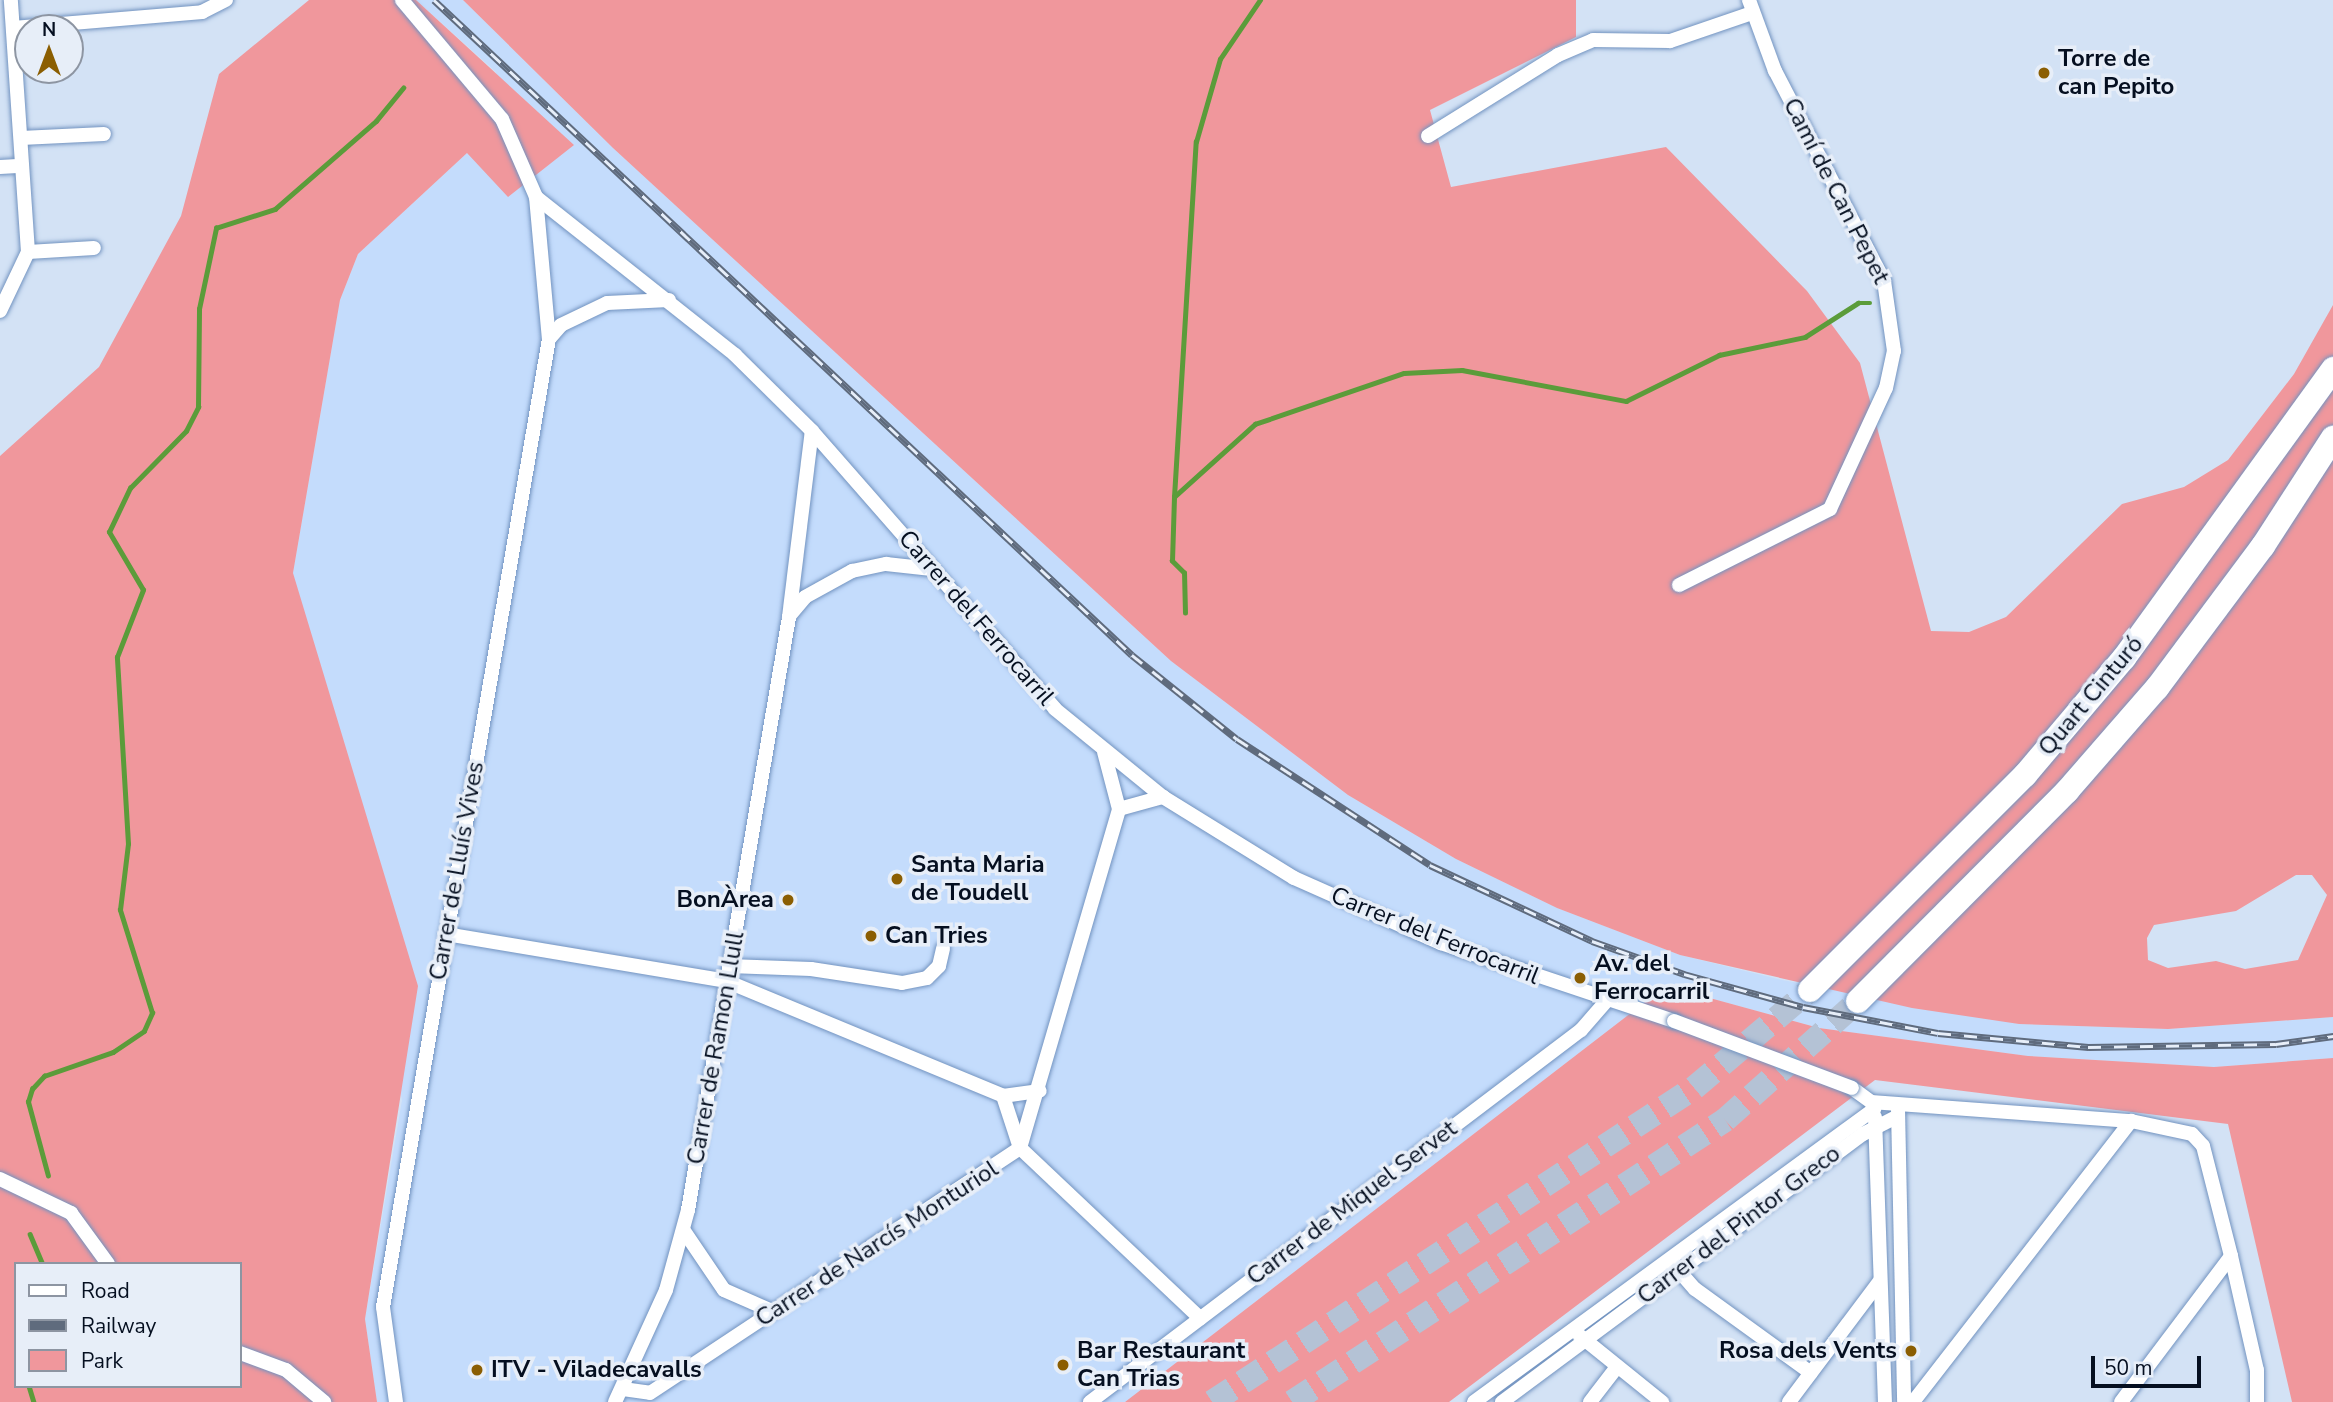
<!DOCTYPE html>
<meta charset="utf-8">
<style>
body{margin:0}
#map{position:relative;width:2333px;height:1402px;overflow:hidden;background:#d3e2f5;font-family:"Nunito Sans",sans-serif}
div>[style]{position:absolute}
.built>*{inset:0;background:#c4dcfc}
.green>*{inset:0;background:#f0979c}
.stream>*{height:4.5px;margin:-2.25px;padding:0 2.25px;transform-origin:2.25px;border-radius:2.25px;background:#5b9c3a}
.motorway-tunnel>*{height:24px;margin-top:-12px;transform-origin:0;background:repeating-linear-gradient(90deg,#b4c2d5 0 24px,transparent 0 36px)}
.roads{filter:drop-shadow(0 0 2px #7293c0) drop-shadow(0 0 2px #7293c0)}
.minor>*{height:14px;margin:-7px;padding:0 7px;transform-origin:7px;border-radius:7px;background:#fff}
.motorway>*{height:24px;margin:-12px;padding:0 12px;transform-origin:12px;border-radius:12px;background:#fff}
.rail>*{height:7px;margin-top:-3.5px;transform-origin:0;background:repeating-linear-gradient(90deg,#e7eef8 0 13px,#5f6b7d 0 26px);box-sizing:border-box;border-block:2px solid #5f6b7d}
.bridges{filter:drop-shadow(0 0 2px #7293c0) drop-shadow(0 0 2px #7293c0)}
.minor-bridge>*{height:14px;margin:-7px;padding:0 7px;transform-origin:7px;border-radius:7px;background:#fff}
.dots>*{width:19px;height:19px;translate:-50% -50%;box-sizing:border-box;border:4px solid #e7eef8;border-radius:50%}
span{translate:-50% -50%;white-space:nowrap;text-align:center;line-height:1.15;-webkit-text-stroke:7px #e7eef8;paint-order:stroke}
.poi-label{font-size:24px;color:#050f20;font-weight:700}
.left{translate:0 -50%;text-align:left}
.right{translate:-100% -50%;text-align:right}
.street-label{font-size:24px;color:#050f20}
.legend{position:absolute;left:14px;top:1262px;width:228px;height:126px;box-sizing:border-box;background:#e7eef8;border:2px solid #8d95a2;margin:0;padding:9px 12px;list-style:none;font-size:21px;color:#050f20}
.legend li{display:flex;align-items:center;gap:14px;height:35px}
.legend b{width:35px;border:2px solid #8d95a2}
.north{position:absolute;left:14px;top:14px;width:70px;height:70px;box-sizing:border-box;background:#e7eef8;border:2px solid #8d95a2;border-radius:50%;rotate:0deg;font-size:19px;font-weight:700;line-height:28px;text-align:center;color:#050f20}
.north::after{content:'';display:block;margin:auto;width:24px;height:32px;background:#8b5e02;clip-path:polygon(50% 0,100% 100%,50% 72%,0 100%)}
.scale{position:absolute;left:2091px;top:1356px;width:110px;height:32px;box-sizing:border-box;border:4px solid #050f20;border-top:0;padding-left:9px;font-size:21px;line-height:24px;white-space:nowrap;color:#050f20;-webkit-text-stroke:5px #e7eef8;paint-order:stroke}
</style>
<div id="map">
<div class="built">
<div style="clip-path:polygon(416px 0,463px 0,613px 148px,1171px 661px,1348px 795px,1456px 859px,1557px 908px,1680px 955px,1782px 980px,2019px 1024px,2168px 1029px,2333px 1017px,2333px 1058px,2214px 1067px,2028px 1056px,1819px 1028px,1666px 986px,1125px 1402px,377px 1402px,365px 1319px,402px 1100px,293px 573px,340px 300px,358px 254px,468px 152px,496px 72px)"></div>
</div>
<div class="green">
<div style="clip-path:polygon(evenodd,309px 0,416px 0,574px 145px,508px 197px,467px 153px,358px 254px,340px 300px,293px 573px,418px 986px,365px 1319px,377px 1402px,0 1402px,0 456px,99px 367px,181px 216px,219px 74px,309px 0,16px 1264px,240px 1264px,240px 1386px,16px 1386px,16px 1264px)"></div>
<div style="clip-path:polygon(evenodd,463px 0,1576px 0,1576px 37px,1430px 110px,1451px 187px,1666px 147px,1807px 291px,1860px 363px,1931px 631px,1969px 632px,2006px 617px,2122px 504px,2184px 487px,2228px 460px,2294px 374px,2333px 305px,2333px 1017px,2168px 1029px,2019px 1024px,1912px 1008px,1680px 955px,1557px 908px,1456px 859px,1348px 795px,1171px 661px,613px 148px,463px 0,2296px 875px,2312px 875px,2327px 895px,2298px 960px,2245px 969px,2216px 961px,2168px 968px,2148px 960px,2147px 938px,2154px 925px,2236px 911px,2296px 875px)"></div>
<div style="clip-path:polygon(1666px 986px,1819px 1028px,2028px 1056px,2214px 1067px,2333px 1058px,2333px 1402px,2292px 1402px,2228px 1124px,1875px 1080px,1449px 1402px,1125px 1402px)"></div>
</div>
<div class="stream">
<div style="left:1174px;top:497px;width:356px;rotate:-86.5deg"></div>
<div style="left:1196px;top:142px;width:86px;rotate:-73.9deg"></div>
<div style="left:1220px;top:59px;width:71px;rotate:-55.9deg"></div>
<div style="left:1185px;top:613px;width:40px;rotate:-91.4deg"></div>
<div style="left:1184px;top:573px;width:17px;rotate:-135deg"></div>
<div style="left:1172px;top:561px;width:64px;rotate:-88.2deg"></div>
<div style="left:1174px;top:497px;width:109px;rotate:-42deg"></div>
<div style="left:1255px;top:424px;width:157px;rotate:-18.9deg"></div>
<div style="left:1404px;top:373px;width:58px;rotate:-3deg"></div>
<div style="left:1462px;top:370px;width:167px;rotate:10.7deg"></div>
<div style="left:1626px;top:401px;width:104px;rotate:-26.3deg"></div>
<div style="left:1719px;top:355px;width:88px;rotate:-11.8deg"></div>
<div style="left:1805px;top:337px;width:63px;rotate:-32.7deg"></div>
<div style="left:1858px;top:303px;width:12px"></div>
<div style="left:48px;top:1176px;width:77px;rotate:-105.1deg"></div>
<div style="left:28px;top:1102px;width:14px;rotate:-73deg"></div>
<div style="left:32px;top:1089px;width:18px;rotate:-47deg"></div>
<div style="left:44px;top:1076px;width:73px;rotate:-19.2deg"></div>
<div style="left:113px;top:1052px;width:37px;rotate:-34deg"></div>
<div style="left:144px;top:1031px;width:20px;rotate:-66deg"></div>
<div style="left:152px;top:1013px;width:108px;rotate:-107.3deg"></div>
<div style="left:120px;top:910px;width:66px;rotate:-83.1deg"></div>
<div style="left:128px;top:844px;width:187px;rotate:-93.4deg"></div>
<div style="left:117px;top:657px;width:72px;rotate:-68.8deg"></div>
<div style="left:143px;top:590px;width:67px;rotate:-120.4deg"></div>
<div style="left:109px;top:532px;width:49px;rotate:-64.5deg"></div>
<div style="left:130px;top:488px;width:80px;rotate:-45.5deg"></div>
<div style="left:186px;top:431px;width:27px;rotate:-63deg"></div>
<div style="left:198px;top:407px;width:98px;rotate:-89.4deg"></div>
<div style="left:199px;top:309px;width:83px;rotate:-78.1deg"></div>
<div style="left:216px;top:228px;width:62px;rotate:-17.9deg"></div>
<div style="left:275px;top:209px;width:134px;rotate:-41.1deg"></div>
<div style="left:376px;top:121px;width:43px;rotate:-50.7deg"></div>
<div style="left:30px;top:1234px;width:33px;rotate:67deg"></div>
<div style="left:29px;top:1386px;width:17px;rotate:73deg"></div>
</div>
<div class="motorway-tunnel">
<div style="left:1212px;top:1402px;width:575px;rotate:-33.08deg"></div>
<div style="left:1694px;top:1088px;width:152px;rotate:-40.2deg"></div>
<div style="left:1292px;top:1402px;width:517px;rotate:-33.07deg"></div>
<div style="left:1725px;top:1120px;width:178px;rotate:-41.8deg"></div>
</div>
<div class="roads">
<div class="minor">
<div style="left:402px;top:0;width:155px;rotate:50deg"></div>
<div style="left:502px;top:119px;width:85px;rotate:66.4deg"></div>
<div style="left:536px;top:197px;width:143px;rotate:84.8deg"></div>
<div style="left:13px;top:28px;width:190px;rotate:-4.8deg"></div>
<div style="left:202px;top:12px;width:27px;rotate:-27deg"></div>
<div style="left:1428px;top:136px;width:153px;rotate:-31.9deg"></div>
<div style="left:1558px;top:55px;width:38px;rotate:-23deg"></div>
<div style="left:1593px;top:40px;width:77px;rotate:0.7deg"></div>
<div style="left:1670px;top:41px;width:87px;rotate:-18.9deg"></div>
<div style="left:21px;top:138px;width:83px;rotate:-2.8deg"></div>
<div style="left:0;top:167px;width:22px;rotate:-3deg"></div>
<div style="left:536px;top:197px;width:254px;rotate:38.4deg"></div>
<div style="left:735px;top:355px;width:108px;rotate:44.6deg"></div>
<div style="left:812px;top:431px;width:369px;rotate:48.8deg"></div>
<div style="left:1055px;top:709px;width:139px;rotate:39.2deg"></div>
<div style="left:1163px;top:797px;width:154px;rotate:31.7deg"></div>
<div style="left:1294px;top:878px;width:161px;rotate:23.9deg"></div>
<div style="left:1441px;top:943px;width:246px;rotate:18.5deg"></div>
<div style="left:28px;top:252px;width:66px;rotate:-3.5deg"></div>
<div style="left:0;top:311px;width:65px;rotate:-64.6deg"></div>
<div style="left:28px;top:252px;width:253px;rotate:-93.9deg"></div>
<div style="left:1679px;top:585px;width:169px;rotate:-26.7deg"></div>
<div style="left:1830px;top:509px;width:133px;rotate:-65.2deg"></div>
<div style="left:1886px;top:388px;width:38px;rotate:-78deg"></div>
<div style="left:1894px;top:351px;width:71px;rotate:-98.1deg"></div>
<div style="left:1884px;top:281px;width:237px;rotate:-117.4deg"></div>
<div style="left:1775px;top:71px;width:76px;rotate:-110.1deg"></div>
<div style="left:790px;top:615px;width:23px;rotate:-50deg"></div>
<div style="left:805px;top:597px;width:54px;rotate:-29deg"></div>
<div style="left:852px;top:571px;width:35px;rotate:-12deg"></div>
<div style="left:886px;top:564px;width:46px;rotate:6.2deg"></div>
<div style="left:1119px;top:809px;width:46px;rotate:-15.3deg"></div>
<div style="left:446px;top:934px;width:284px;rotate:9.5deg"></div>
<div style="left:726px;top:981px;width:300px;rotate:22.5deg"></div>
<div style="left:1003px;top:1096px;width:37px;rotate:-8deg"></div>
<div style="left:729px;top:966px;width:82px;rotate:2.1deg"></div>
<div style="left:811px;top:969px;width:92px;rotate:8.7deg"></div>
<div style="left:902px;top:983px;width:25px;rotate:-11deg"></div>
<div style="left:927px;top:978px;width:17px;rotate:-45deg"></div>
<div style="left:939px;top:966px;width:18px;rotate:-77deg"></div>
<div style="left:1852px;top:1088px;width:24px;rotate:36deg"></div>
<div style="left:1871px;top:1102px;width:261px;rotate:4.2deg"></div>
<div style="left:2131px;top:1121px;width:62px;rotate:12deg"></div>
<div style="left:2192px;top:1134px;width:16px;rotate:47deg"></div>
<div style="left:2203px;top:1146px;width:114px;rotate:75.7deg"></div>
<div style="left:2231px;top:1256px;width:117px;rotate:77.2deg"></div>
<div style="left:2257px;top:1370px;width:32px;rotate:90deg"></div>
<div style="left:1003px;top:1096px;width:55px;rotate:71.9deg"></div>
<div style="left:1020px;top:1148px;width:248px;rotate:43.4deg"></div>
<div style="left:1898px;top:1109px;width:293px;rotate:88.8deg"></div>
<div style="left:1875px;top:1117px;width:285px;rotate:88deg"></div>
<div style="left:0;top:1179px;width:79px;rotate:25.6deg"></div>
<div style="left:71px;top:1213px;width:63px;rotate:54deg"></div>
<div style="left:684px;top:1231px;width:71px;rotate:55.9deg"></div>
<div style="left:724px;top:1290px;width:52px;rotate:23.6deg"></div>
<div style="left:1673px;top:1264px;width:33px;rotate:49deg"></div>
<div style="left:1695px;top:1289px;width:143px;rotate:35.9deg"></div>
<div style="left:1579px;top:1335px;width:107px;rotate:38.9deg"></div>
<div style="left:240px;top:1353px;width:49px;rotate:20.3deg"></div>
<div style="left:286px;top:1370px;width:50px;rotate:40.1deg"></div>
<div style="left:623px;top:1389px;width:27px;rotate:8deg"></div>
<div style="left:650px;top:1393px;width:444px;rotate:-33.5deg"></div>
<div style="left:1020px;top:1148px;width:353px;rotate:-73.7deg"></div>
<div style="left:1119px;top:809px;width:59px;rotate:-104.7deg"></div>
<div style="left:396px;top:1402px;width:96px;rotate:-97.8deg"></div>
<div style="left:383px;top:1307px;width:982px;rotate:-80.27deg"></div>
<div style="left:549px;top:339px;width:18px;rotate:-49deg"></div>
<div style="left:561px;top:325px;width:51px;rotate:-25.6deg"></div>
<div style="left:607px;top:303px;width:62px;rotate:-2.8deg"></div>
<div style="left:615px;top:1402px;width:123px;rotate:-65.5deg"></div>
<div style="left:666px;top:1290px;width:83px;rotate:-74.6deg"></div>
<div style="left:688px;top:1210px;width:602px;rotate:-80.33deg"></div>
<div style="left:789px;top:617px;width:187px;rotate:-83deg"></div>
<div style="left:1090px;top:1402px;width:616px;rotate:-37.15deg"></div>
<div style="left:1581px;top:1030px;width:41px;rotate:-48.9deg"></div>
<div style="left:1474px;top:1402px;width:496px;rotate:-36.2deg"></div>
<div style="left:1502px;top:1402px;width:450px;rotate:-36.6deg"></div>
<div style="left:1863px;top:1134px;width:39px;rotate:-27deg"></div>
<div style="left:1590px;top:1402px;width:44px;rotate:-52.4deg"></div>
<div style="left:1789px;top:1402px;width:151px;rotate:-53.1deg"></div>
<div style="left:1913px;top:1402px;width:356px;rotate:-52.2deg"></div>
<div style="left:2121px;top:1402px;width:183px;rotate:-53deg"></div>
</div>
<div class="motorway">
<div style="left:1810px;top:990px;width:304px;rotate:-45deg"></div>
<div style="left:2025px;top:775px;width:153px;rotate:-49.8deg"></div>
<div style="left:2124px;top:658px;width:357px;rotate:-54.1deg"></div>
<div style="left:1858px;top:1001px;width:296px;rotate:-45.1deg"></div>
<div style="left:2067px;top:791px;width:137px;rotate:-48.9deg"></div>
<div style="left:2157px;top:688px;width:177px;rotate:-53.3deg"></div>
<div style="left:2263px;top:546px;width:129px;rotate:-57.1deg"></div>
</div>
</div>
<div class="rail">
<div style="left:434px;top:0;width:957px;rotate:43.18deg"></div>
<div style="left:1132px;top:655px;width:134px;rotate:38.7deg"></div>
<div style="left:1237px;top:739px;width:230px;rotate:33.1deg"></div>
<div style="left:1430px;top:865px;width:179px;rotate:25.1deg"></div>
<div style="left:1592px;top:941px;width:98px;rotate:19.7deg"></div>
<div style="left:1684px;top:974px;width:123px;rotate:15.5deg"></div>
<div style="left:1803px;top:1007px;width:137px;rotate:10.9deg"></div>
<div style="left:1938px;top:1033px;width:151px;rotate:5.3deg"></div>
<div style="left:2088px;top:1047px;width:188px;rotate:-0.9deg"></div>
<div style="left:2276px;top:1044px;width:58px;rotate:-8deg"></div>
</div>
<div class="bridges">
<div class="minor-bridge">
<div style="left:1674px;top:1021px;width:190px;rotate:20.6deg"></div>
</div>
</div>
<div class="dots">
<div style="left:2044px;top:73px;background:#8b5e02"></div>
<div style="left:897px;top:879px;background:#8b5e02"></div>
<div style="left:788px;top:900px;background:#8b5e02"></div>
<div style="left:871px;top:936px;background:#8b5e02"></div>
<div style="left:1580px;top:978px;background:#8b5e02"></div>
<div style="left:1911px;top:1351px;background:#8b5e02"></div>
<div style="left:1063px;top:1365px;background:#8b5e02"></div>
<div style="left:477px;top:1370px;background:#8b5e02"></div>
</div>
<div class="poi-label">
<span class="left" style="left:2058px;top:73px">Torre de<br>can Pepito</span>
<span class="left" style="left:911px;top:879px">Santa Maria<br>de Toudell</span>
<span class="right" style="left:774px;top:900px">BonÀrea</span>
<span class="left" style="left:885px;top:936px">Can Tries</span>
<span class="left" style="left:1594px;top:978px">Av. del<br>Ferrocarril</span>
<span class="left" style="left:1077px;top:1365px">Bar Restaurant<br>Can Trias</span>
<span class="right" style="left:1897px;top:1351px">Rosa dels Vents</span>
<span class="left" style="left:491px;top:1370px">ITV - Viladecavalls</span>
</div>
<div class="street-label">
<span style="left:1836px;top:191px;rotate:63deg">Camí de Can Pepet</span>
<span style="left:976px;top:618px;rotate:49deg">Carrer del Ferrocarril</span>
<span style="left:2091px;top:696px;rotate:-50deg">Quart Cinturó</span>
<span style="left:457px;top:871px;rotate:-80deg">Carrer de Lluís Vives</span>
<span style="left:1435px;top:936px;rotate:22deg">Carrer del Ferrocarril</span>
<span style="left:716px;top:1048px;rotate:-80deg">Carrer de Ramon Llull</span>
<span style="left:1352px;top:1203px;rotate:-37deg">Carrer de Miquel Servet</span>
<span style="left:1739px;top:1225px;rotate:-37deg">Carrer del Pintor Greco</span>
<span style="left:877px;top:1244px;rotate:-33deg">Carrer de Narcís Monturiol</span>
</div>
<ul class="legend">
<li><b style="height:9px;background:#fff"></b>Road</li>
<li><b style="height:9px;background:#5f6b7d"></b>Railway</li>
<li><b style="height:19px;background:#f0979c"></b>Park</li>
</ul>
<div class="north">N</div>
<div class="scale">50 m</div>
</div>
